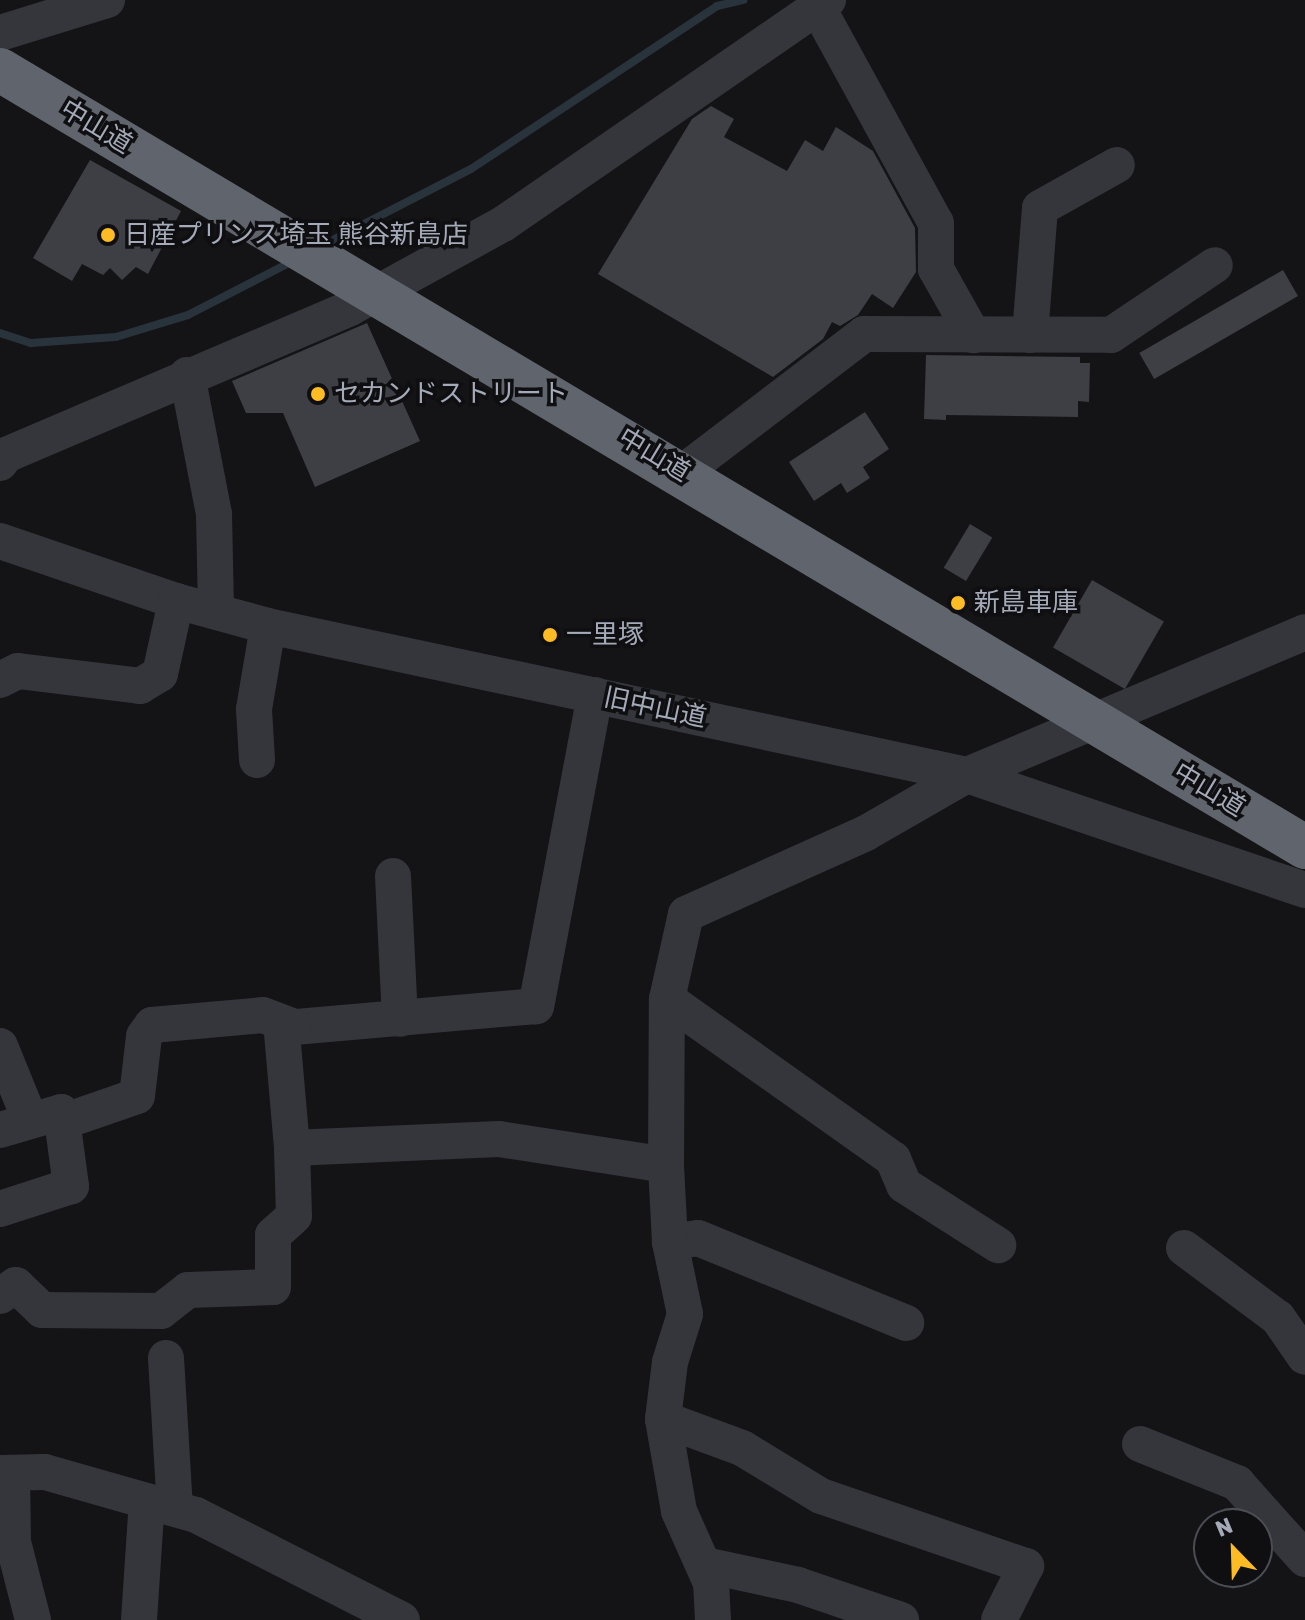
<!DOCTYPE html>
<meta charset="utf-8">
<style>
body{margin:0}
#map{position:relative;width:1305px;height:1620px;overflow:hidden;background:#141417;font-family:Rubik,"Noto Sans JP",sans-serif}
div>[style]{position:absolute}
.stream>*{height:8px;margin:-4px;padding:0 4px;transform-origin:4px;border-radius:4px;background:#29333c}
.building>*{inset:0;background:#3e3f44;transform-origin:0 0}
.minor>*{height:36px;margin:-18px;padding:0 18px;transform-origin:18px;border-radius:18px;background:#35363c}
.highway>*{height:44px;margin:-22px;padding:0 22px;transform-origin:22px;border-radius:22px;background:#60646d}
.dots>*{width:22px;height:22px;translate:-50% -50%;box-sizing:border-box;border:4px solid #0f0f12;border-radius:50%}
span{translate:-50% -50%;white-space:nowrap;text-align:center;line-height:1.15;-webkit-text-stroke:7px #0f0f12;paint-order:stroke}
.street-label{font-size:26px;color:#a5aab8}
.poi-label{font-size:26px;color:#a5aab8}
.left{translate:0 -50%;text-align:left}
.north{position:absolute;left:1193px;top:1508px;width:80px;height:80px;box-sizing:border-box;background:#0f0f12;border:2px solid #4b4d54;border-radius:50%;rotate:337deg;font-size:22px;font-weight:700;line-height:32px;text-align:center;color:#a5aab8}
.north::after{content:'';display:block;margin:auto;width:28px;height:36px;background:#ffbb24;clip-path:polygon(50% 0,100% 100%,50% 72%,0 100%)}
</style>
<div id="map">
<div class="stream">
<div style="left:323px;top:245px;width:166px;rotate:-27.2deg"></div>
<div style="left:471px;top:169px;width:295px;rotate:-33.5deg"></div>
<div style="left:717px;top:6px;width:27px;rotate:-13deg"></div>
<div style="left:0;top:333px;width:33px;rotate:18deg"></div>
<div style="left:31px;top:343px;width:85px;rotate:-4deg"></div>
<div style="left:116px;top:337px;width:75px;rotate:-17deg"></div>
<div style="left:188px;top:315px;width:118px;rotate:-27.2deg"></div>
</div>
<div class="building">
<div style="clip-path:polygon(711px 106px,734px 119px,724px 137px,787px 171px,805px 140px,823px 151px,836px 127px,873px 151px,915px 228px,916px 272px,893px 308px,872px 294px,858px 315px,840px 326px,832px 322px,823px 339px,773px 377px,598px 274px,692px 119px)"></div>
<div style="clip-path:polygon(90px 160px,181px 211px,148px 274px,136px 267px,122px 280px,110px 268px,103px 275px,82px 264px,72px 281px,33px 258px)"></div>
<div style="left:1283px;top:270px;width:30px;height:166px;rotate:60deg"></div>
<div style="clip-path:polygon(367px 323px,420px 441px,315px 487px,283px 413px,246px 413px,232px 381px)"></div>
<div style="clip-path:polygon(926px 355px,1080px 357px,1080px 363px,1090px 363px,1089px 402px,1078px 401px,1078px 417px,946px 415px,946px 420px,924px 419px)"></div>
<div style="clip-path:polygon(865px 412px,889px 449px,863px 467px,870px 478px,847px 493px,841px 483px,814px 501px,789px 462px)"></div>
<div style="left:970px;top:524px;width:26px;height:51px;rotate:31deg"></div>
<div style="left:1092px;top:580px;width:83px;height:78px;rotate:30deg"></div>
</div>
<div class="minor">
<div style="left:817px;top:6px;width:247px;rotate:61.3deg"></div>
<div style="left:936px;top:223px;width:46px;rotate:90deg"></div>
<div style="left:936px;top:269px;width:76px;rotate:60.7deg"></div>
<div style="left:0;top:33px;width:112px;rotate:-17.1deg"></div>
<div style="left:1030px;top:335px;width:127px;rotate:-85.5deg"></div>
<div style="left:1040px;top:208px;width:88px;rotate:-29.2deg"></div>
<div style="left:187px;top:375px;width:142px;rotate:79deg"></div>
<div style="left:214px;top:514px;width:97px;rotate:88.8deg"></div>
<div style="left:0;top:463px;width:10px;rotate:-53deg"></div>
<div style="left:6px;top:455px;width:374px;rotate:-23.1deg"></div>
<div style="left:350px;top:308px;width:175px;rotate:-28.8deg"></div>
<div style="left:503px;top:224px;width:395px;rotate:-34.6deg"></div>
<div style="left:683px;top:472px;width:228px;rotate:-37.3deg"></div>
<div style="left:864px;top:334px;width:247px;rotate:0.2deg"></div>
<div style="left:1111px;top:335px;width:125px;rotate:-33.9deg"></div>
<div style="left:0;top:541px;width:186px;rotate:18.8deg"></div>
<div style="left:176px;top:601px;width:95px;rotate:15.2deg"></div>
<div style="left:268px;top:626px;width:715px;rotate:12.03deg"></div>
<div style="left:967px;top:775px;width:357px;rotate:18.8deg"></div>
<div style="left:0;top:680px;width:20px;rotate:-27deg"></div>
<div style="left:18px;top:671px;width:123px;rotate:7deg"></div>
<div style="left:140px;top:686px;width:23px;rotate:-31deg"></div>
<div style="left:160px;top:674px;width:75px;rotate:-77.6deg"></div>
<div style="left:595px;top:695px;width:317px;rotate:100.7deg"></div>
<div style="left:536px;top:1006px;width:243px;rotate:175deg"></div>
<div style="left:294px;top:1027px;width:13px;rotate:153deg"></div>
<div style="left:282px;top:1033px;width:115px;rotate:85deg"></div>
<div style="left:292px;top:1148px;width:207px;rotate:-2.5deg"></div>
<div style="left:499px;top:1139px;width:169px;rotate:8.8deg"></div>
<div style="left:257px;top:760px;width:51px;rotate:-93.4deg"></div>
<div style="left:254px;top:709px;width:84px;rotate:-80.4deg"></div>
<div style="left:393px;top:876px;width:143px;rotate:87.2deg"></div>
<div style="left:667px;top:999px;width:277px;rotate:35.3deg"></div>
<div style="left:893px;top:1159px;width:28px;rotate:67deg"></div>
<div style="left:904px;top:1185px;width:112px;rotate:32.6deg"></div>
<div style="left:0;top:1046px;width:80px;rotate:67.9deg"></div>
<div style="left:62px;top:1122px;width:79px;rotate:-19.1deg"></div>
<div style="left:137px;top:1096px;width:60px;rotate:-83.3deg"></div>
<div style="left:144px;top:1036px;width:14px;rotate:-54deg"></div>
<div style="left:152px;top:1025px;width:111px;rotate:-5.1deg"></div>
<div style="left:263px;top:1015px;width:33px;rotate:21deg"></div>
<div style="left:0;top:1130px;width:64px;rotate:-16.4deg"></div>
<div style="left:61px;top:1112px;width:75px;rotate:82.3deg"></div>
<div style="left:71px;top:1186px;width:75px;rotate:162.1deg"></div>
<div style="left:670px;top:1242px;width:28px;rotate:-8deg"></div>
<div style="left:698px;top:1238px;width:225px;rotate:22.2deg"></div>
<div style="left:1184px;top:1248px;width:117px;rotate:36.7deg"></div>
<div style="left:1278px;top:1318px;width:47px;rotate:55.3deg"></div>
<div style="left:0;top:1296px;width:19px;rotate:-35deg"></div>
<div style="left:16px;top:1285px;width:36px;rotate:44deg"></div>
<div style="left:42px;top:1310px;width:119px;rotate:0.5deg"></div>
<div style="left:161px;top:1311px;width:34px;rotate:-38deg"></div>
<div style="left:188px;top:1290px;width:85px;rotate:-2deg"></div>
<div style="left:273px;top:1287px;width:52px;rotate:-90deg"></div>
<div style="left:273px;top:1235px;width:28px;rotate:-42deg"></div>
<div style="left:294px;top:1216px;width:68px;rotate:-91.7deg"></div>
<div style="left:166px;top:1358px;width:151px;rotate:86.6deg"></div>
<div style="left:663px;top:1419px;width:84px;rotate:20.2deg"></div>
<div style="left:742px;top:1448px;width:92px;rotate:31.3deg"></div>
<div style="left:821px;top:1496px;width:217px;rotate:18.9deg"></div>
<div style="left:1026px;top:1566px;width:60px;rotate:116.6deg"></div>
<div style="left:1140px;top:1444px;width:105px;rotate:21.9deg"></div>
<div style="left:1237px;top:1483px;width:102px;rotate:48.2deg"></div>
<div style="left:0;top:1473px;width:45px;rotate:-1.3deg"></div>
<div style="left:45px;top:1472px;width:157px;rotate:15.9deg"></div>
<div style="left:196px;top:1515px;width:231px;rotate:27deg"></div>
<div style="left:12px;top:1473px;width:69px;rotate:89.2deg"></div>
<div style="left:13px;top:1542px;width:81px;rotate:75.6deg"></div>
<div style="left:705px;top:1565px;width:95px;rotate:12.1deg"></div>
<div style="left:798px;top:1585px;width:109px;rotate:18.8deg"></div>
<div style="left:139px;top:1620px;width:119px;rotate:-86.2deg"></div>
<div style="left:713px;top:1620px;width:37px;rotate:-93deg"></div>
<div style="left:711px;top:1583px;width:79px;rotate:-114deg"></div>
<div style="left:679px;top:1511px;width:93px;rotate:-99.9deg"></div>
<div style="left:663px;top:1419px;width:57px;rotate:-83deg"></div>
<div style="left:670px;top:1362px;width:50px;rotate:-72.6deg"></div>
<div style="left:685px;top:1314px;width:74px;rotate:-101.8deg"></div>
<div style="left:670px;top:1242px;width:77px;rotate:-93deg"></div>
<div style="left:666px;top:1165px;width:166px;rotate:-89.7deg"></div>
<div style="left:667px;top:999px;width:87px;rotate:-77.4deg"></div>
<div style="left:686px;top:914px;width:197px;rotate:-24.2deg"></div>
<div style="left:866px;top:833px;width:116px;rotate:-29.9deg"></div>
<div style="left:967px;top:775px;width:367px;rotate:-22.9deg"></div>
</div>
<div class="highway">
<div style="left:0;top:70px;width:1519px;rotate:30.77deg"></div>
</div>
<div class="dots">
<div style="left:108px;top:235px;background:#ffbb24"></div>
<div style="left:318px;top:394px;background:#ffbb24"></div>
<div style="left:958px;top:603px;background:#ffbb24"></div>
<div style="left:550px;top:635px;background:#ffbb24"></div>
</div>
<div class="street-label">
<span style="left:96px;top:127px;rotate:31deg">中山道</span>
<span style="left:654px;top:455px;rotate:31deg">中山道</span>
<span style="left:655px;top:708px;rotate:12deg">旧中山道</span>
<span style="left:1209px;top:790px;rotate:31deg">中山道</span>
</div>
<div class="poi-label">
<span class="left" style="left:124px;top:235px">日産プリンス埼玉 熊谷新島店</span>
<span class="left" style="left:334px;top:394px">セカンドストリート</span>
<span class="left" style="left:974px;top:603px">新島車庫</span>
<span class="left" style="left:566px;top:635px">一里塚</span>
</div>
<div class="north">N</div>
</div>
